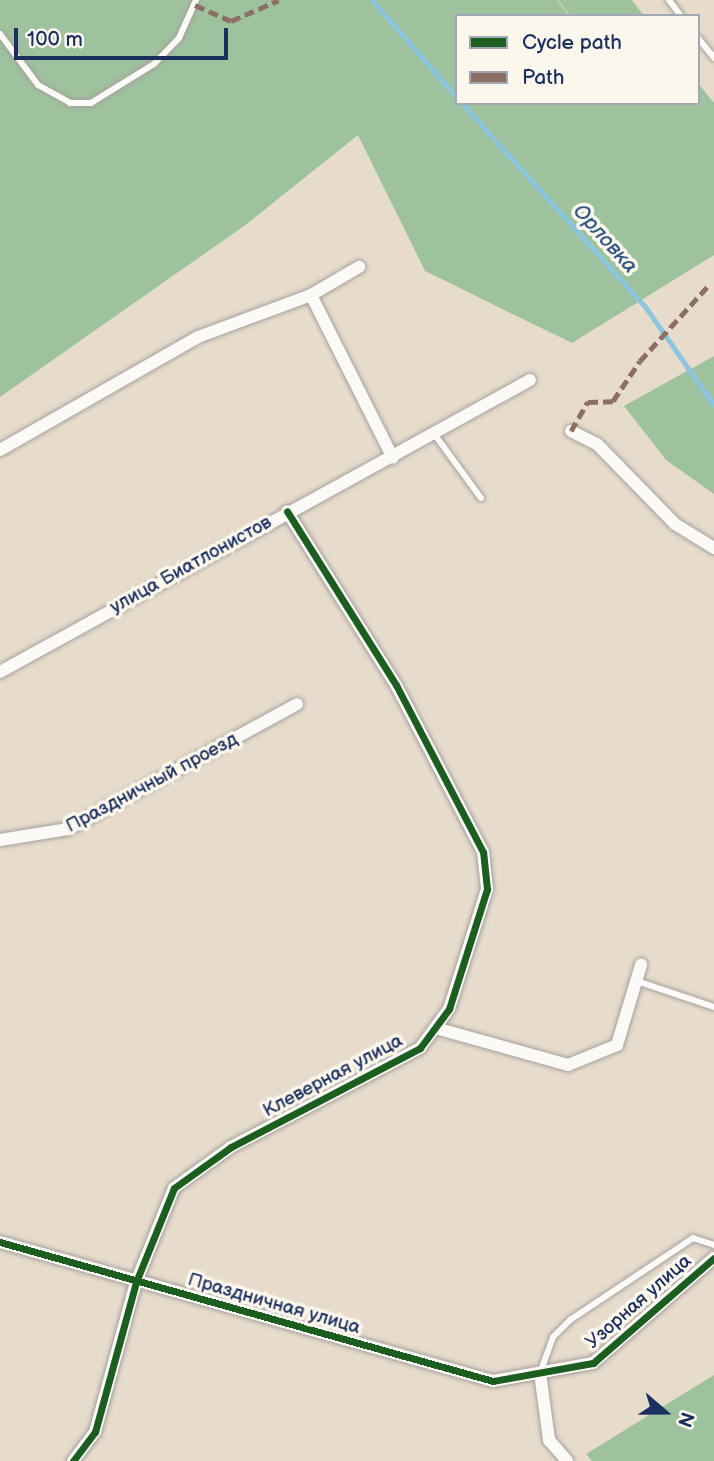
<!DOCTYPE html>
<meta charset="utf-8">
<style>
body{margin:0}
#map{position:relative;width:714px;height:1461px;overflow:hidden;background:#e7dccc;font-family:"Balsamiq Sans",sans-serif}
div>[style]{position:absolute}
.forest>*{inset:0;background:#9ec29d}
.stream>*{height:4.5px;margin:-2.25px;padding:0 2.25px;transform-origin:2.25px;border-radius:2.25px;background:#8dc5dc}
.roads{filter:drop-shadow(0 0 2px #a5a19e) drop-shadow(0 0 2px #a5a19e)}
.lane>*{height:6px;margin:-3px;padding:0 3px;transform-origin:3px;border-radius:3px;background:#fbfaf7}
.street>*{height:12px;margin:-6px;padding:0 6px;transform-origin:6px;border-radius:6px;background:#fbfaf7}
.quiet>*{height:5px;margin-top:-2.5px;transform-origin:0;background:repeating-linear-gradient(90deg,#8d6e63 0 10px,transparent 0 15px)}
.cycleway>*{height:7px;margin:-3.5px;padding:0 3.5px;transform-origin:3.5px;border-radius:3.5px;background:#1b5e20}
span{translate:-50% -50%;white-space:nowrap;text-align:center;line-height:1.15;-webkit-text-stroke:7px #fbf7ec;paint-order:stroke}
.street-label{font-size:19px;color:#1b2f5e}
.water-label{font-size:21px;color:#325986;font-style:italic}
.legend{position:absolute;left:455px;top:14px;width:245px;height:91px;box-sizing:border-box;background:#fbf7ec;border:2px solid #a1a7b3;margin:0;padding:9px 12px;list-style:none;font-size:21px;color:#1b2f5e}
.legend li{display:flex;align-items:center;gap:14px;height:35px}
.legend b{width:35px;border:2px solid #a1a7b3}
.north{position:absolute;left:630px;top:1377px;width:70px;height:70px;-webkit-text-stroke:5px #fbf7ec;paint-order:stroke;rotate:110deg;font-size:19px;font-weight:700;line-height:28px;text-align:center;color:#1b2f5e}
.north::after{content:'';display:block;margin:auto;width:24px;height:32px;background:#1b2f5e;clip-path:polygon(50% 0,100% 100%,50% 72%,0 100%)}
.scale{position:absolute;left:14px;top:28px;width:214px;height:32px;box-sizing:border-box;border:4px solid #1b2f5e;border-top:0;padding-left:9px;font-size:21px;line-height:24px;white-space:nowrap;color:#1b2f5e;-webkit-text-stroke:5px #fbf7ec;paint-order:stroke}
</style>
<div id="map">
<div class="forest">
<div style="clip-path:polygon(0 0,557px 0,569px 16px,457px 16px,457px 103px,698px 103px,698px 83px,714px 103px,714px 255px,572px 343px,425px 271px,358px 135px,244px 226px,0 397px)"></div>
<div style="clip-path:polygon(558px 0,632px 0,644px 16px,570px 16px)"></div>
<div style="clip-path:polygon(714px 356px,714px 494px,666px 460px,624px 406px)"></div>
<div style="clip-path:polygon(714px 1375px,714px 1461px,592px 1461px,586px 1454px)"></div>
</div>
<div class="stream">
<div style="left:372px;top:0;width:129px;rotate:48.8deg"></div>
<div style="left:462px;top:103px;width:273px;rotate:48deg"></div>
<div style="left:645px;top:306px;width:121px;rotate:55.1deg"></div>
</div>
<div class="roads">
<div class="lane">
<div style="left:669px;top:0;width:20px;rotate:53deg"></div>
<div style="left:0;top:34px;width:64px;rotate:53.3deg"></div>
<div style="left:38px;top:85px;width:37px;rotate:29deg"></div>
<div style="left:70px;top:103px;width:21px"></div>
<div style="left:91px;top:103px;width:74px;rotate:-31.8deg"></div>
<div style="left:154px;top:64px;width:36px;rotate:-46deg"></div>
<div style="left:179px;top:38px;width:42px;rotate:-65.9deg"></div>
<div style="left:698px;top:38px;width:26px;rotate:51deg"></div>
<div style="left:435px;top:435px;width:78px;rotate:53.9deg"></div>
<div style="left:637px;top:981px;width:81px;rotate:18.7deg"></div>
<div style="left:540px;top:1373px;width:38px;rotate:-70deg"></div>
<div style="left:553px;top:1337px;width:24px;rotate:-45deg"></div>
<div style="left:570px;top:1320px;width:148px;rotate:-33.7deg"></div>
<div style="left:693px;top:1238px;width:22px;rotate:18deg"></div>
</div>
<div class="street">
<div style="left:311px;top:295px;width:182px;rotate:63.3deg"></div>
<div style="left:571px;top:431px;width:29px;rotate:27deg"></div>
<div style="left:597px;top:444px;width:112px;rotate:45.7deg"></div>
<div style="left:675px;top:524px;width:46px;rotate:31.6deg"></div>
<div style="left:0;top:450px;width:228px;rotate:-29.7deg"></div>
<div style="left:198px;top:337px;width:121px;rotate:-20.4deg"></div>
<div style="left:311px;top:295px;width:56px;rotate:-30.3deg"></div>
<div style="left:0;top:672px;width:605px;rotate:-28.85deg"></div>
<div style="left:0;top:840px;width:69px;rotate:-9.2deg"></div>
<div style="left:68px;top:829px;width:261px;rotate:-28.6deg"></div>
<div style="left:439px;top:1029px;width:134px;rotate:15.6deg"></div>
<div style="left:568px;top:1065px;width:53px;rotate:-22.2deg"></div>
<div style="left:617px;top:1045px;width:84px;rotate:-73.3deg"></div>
<div style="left:0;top:1242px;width:512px;rotate:15.75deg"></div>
<div style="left:493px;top:1381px;width:102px;rotate:-10.2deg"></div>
<div style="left:593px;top:1363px;width:160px;rotate:-41deg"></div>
<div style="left:540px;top:1373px;width:68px;rotate:82.3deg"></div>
<div style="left:549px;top:1440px;width:28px;rotate:49deg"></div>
<div style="left:73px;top:1461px;width:36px;rotate:-53deg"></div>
<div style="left:95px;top:1432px;width:156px;rotate:-74.7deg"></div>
<div style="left:136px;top:1282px;width:101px;rotate:-68deg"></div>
<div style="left:174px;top:1188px;width:70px;rotate:-35.7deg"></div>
<div style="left:231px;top:1147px;width:213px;rotate:-27.6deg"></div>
<div style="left:420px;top:1048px;width:49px;rotate:-53.4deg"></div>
<div style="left:449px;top:1009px;width:126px;rotate:-72.4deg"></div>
<div style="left:487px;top:889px;width:37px;rotate:-96deg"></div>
<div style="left:483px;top:852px;width:188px;rotate:-117.5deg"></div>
<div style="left:396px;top:685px;width:205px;rotate:-122.1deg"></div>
</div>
</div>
<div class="quiet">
<div style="left:195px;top:5px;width:39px;rotate:24deg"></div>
<div style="left:231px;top:21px;width:52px;rotate:-23.6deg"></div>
<div style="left:571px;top:431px;width:34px;rotate:-60deg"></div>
<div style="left:588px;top:402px;width:25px;rotate:-2deg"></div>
<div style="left:613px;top:401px;width:48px;rotate:-56deg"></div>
<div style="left:640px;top:361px;width:100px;rotate:-47.8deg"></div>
</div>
<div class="cycleway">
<div style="left:0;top:1242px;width:512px;rotate:15.75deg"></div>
<div style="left:493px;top:1381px;width:102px;rotate:-10.2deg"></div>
<div style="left:593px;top:1363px;width:160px;rotate:-41deg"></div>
<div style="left:73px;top:1461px;width:36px;rotate:-53deg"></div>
<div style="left:95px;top:1432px;width:156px;rotate:-74.7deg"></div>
<div style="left:136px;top:1282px;width:101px;rotate:-68deg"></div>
<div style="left:174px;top:1188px;width:70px;rotate:-35.7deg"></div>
<div style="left:231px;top:1147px;width:213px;rotate:-27.6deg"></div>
<div style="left:420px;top:1048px;width:49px;rotate:-53.4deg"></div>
<div style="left:449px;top:1009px;width:126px;rotate:-72.4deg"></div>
<div style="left:487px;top:889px;width:37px;rotate:-96deg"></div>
<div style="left:483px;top:852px;width:188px;rotate:-117.5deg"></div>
<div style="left:396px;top:685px;width:205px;rotate:-122.1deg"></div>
</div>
<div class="street-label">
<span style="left:191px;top:565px;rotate:-29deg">улица Биатлонистов</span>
<span style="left:152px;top:783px;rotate:-28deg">Праздничный проезд</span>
<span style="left:333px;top:1076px;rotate:-28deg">Клеверная улица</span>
<span style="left:639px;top:1302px;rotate:-41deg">Узорная улица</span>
<span style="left:274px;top:1304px;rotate:16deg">Праздничная улица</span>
</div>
<div class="water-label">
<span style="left:605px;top:239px;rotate:48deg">Орловка</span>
</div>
<ul class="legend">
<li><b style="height:9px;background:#1b5e20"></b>Cycle path</li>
<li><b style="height:9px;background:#8d6e63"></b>Path</li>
</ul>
<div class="north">N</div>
<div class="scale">100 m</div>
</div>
